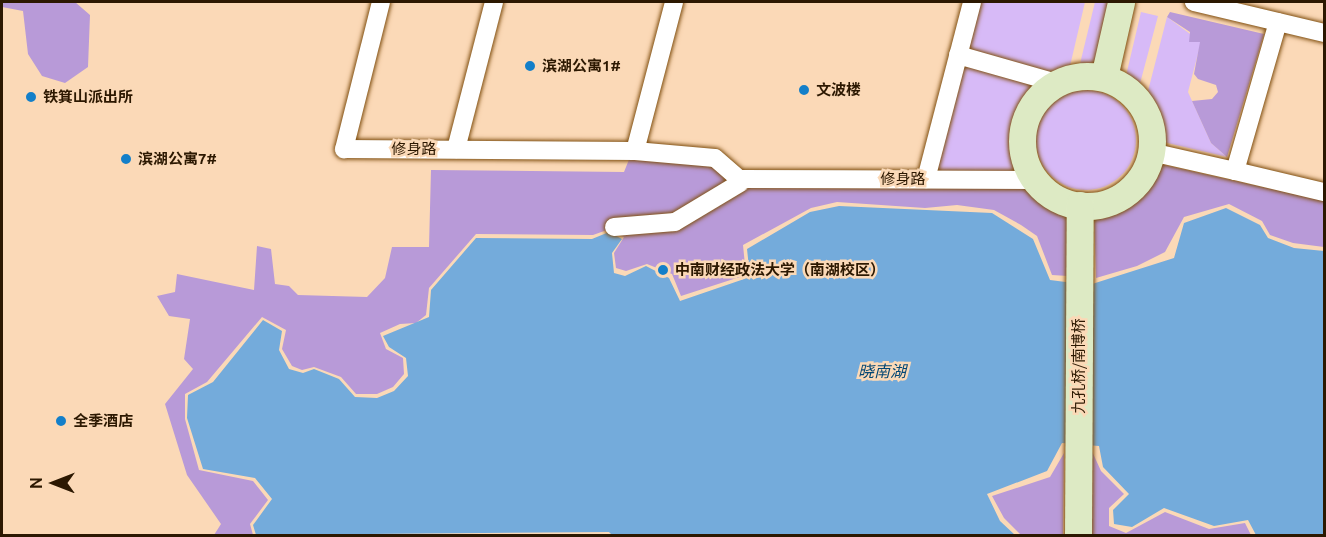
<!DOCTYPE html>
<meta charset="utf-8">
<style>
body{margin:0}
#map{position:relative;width:1326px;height:537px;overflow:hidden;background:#fbd9b7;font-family:Ubuntu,"Noto Sans SC",sans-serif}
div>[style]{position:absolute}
.green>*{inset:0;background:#d7baf7}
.round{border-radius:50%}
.forest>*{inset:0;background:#b89ad8}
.water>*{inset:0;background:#74abdb}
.roads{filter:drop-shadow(0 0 2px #804f10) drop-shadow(0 0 2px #804f10)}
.street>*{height:18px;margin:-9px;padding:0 9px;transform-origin:9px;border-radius:9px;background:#fff}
.secondary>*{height:27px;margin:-13.5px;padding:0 13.5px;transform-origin:13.5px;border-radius:13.5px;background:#ddeac4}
.secondary>.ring{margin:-13.5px;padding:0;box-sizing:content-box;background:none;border:27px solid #ddeac4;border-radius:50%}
.dots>*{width:16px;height:16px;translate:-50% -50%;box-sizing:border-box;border:3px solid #fbd9b7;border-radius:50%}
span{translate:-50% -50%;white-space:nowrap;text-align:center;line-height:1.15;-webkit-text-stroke:5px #fbd9b7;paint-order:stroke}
.poi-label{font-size:15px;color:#2c1801;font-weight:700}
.left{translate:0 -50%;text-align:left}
.street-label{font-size:15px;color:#2c1801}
.water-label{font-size:16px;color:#044774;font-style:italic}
.frame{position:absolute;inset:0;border:3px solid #2c1801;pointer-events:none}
.north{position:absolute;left:24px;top:453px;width:60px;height:60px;-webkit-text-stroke:4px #fbd9b7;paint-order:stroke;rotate:270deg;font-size:16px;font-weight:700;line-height:24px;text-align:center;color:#2c1801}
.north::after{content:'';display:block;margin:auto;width:21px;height:27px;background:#2c1801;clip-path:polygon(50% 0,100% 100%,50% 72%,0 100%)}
</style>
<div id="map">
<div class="green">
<div style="clip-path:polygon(978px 2px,1085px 2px,1070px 66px,1049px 75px,965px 52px)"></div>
<div style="clip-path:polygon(1095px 2px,1110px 2px,1097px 72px,1078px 72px)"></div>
<div style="clip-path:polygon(1141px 12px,1158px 16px,1138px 91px,1125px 80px)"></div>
<div style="clip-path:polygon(1167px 17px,1201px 42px,1188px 92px,1211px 143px,1227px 157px,1163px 142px,1160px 116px,1148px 91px)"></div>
<div style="clip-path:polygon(962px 62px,1035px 85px,1019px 107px,1011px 132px,1012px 155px,1019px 174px,932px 174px)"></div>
<div class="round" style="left:1036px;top:90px;width:100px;height:100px"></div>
</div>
<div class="forest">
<div style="clip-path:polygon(2px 2px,75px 2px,90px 15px,88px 67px,65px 83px,42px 76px,28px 54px,23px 11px,2px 7px)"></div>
<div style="clip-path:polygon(1170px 12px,1264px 34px,1227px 157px,1211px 143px,1192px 101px,1212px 99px,1218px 92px,1216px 85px,1198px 79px,1194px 74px,1200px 42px,1189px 42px,1190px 32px,1167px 17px)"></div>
<div style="clip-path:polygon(630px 157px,710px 162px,740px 183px,1026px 186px,1048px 207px,1068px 213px,1068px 276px,1052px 275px,1037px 236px,1021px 225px,994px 210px,957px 205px,925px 208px,837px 202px,811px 208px,743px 245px,746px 275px,681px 296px,672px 274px,647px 264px,626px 271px,616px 268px,614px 253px,624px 237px,607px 230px,593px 235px,476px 234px,429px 288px,426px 315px,416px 323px,400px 324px,380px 333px,386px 349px,403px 358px,404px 374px,393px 387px,377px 394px,356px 394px,341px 377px,314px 367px,302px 370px,292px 366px,282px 349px,286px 330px,262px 317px,207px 382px,185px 394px,185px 419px,199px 470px,253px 481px,268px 500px,250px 524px,253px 535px,214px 535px,221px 524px,187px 475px,165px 404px,193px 369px,184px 359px,190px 319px,169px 316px,157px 296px,175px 292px,177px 274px,254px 290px,257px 246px,271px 249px,275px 284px,289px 286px,298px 295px,367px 297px,385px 278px,392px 247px,429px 247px,431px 170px,624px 172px)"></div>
<div style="clip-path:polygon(1160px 164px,1324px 201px,1324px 247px,1293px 243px,1270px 235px,1262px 221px,1229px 204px,1184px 217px,1165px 252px,1137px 266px,1096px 278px,1094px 216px,1116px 212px,1133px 202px,1148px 188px)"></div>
<div style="clip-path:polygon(1091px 449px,1101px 471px,1124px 494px,1109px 508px,1109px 526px,1126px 533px,1165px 512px,1209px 529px,1245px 523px,1251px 535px,1088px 536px)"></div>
<div style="clip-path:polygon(1064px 453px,1063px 535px,1021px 535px,1004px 518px,992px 496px,1050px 477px)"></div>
</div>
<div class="water">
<div style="clip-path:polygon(839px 206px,992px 213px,1033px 239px,1050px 280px,1089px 285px,1174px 258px,1184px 223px,1226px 208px,1260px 225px,1268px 238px,1294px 248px,1324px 251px,1324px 535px,1256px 535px,1248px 520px,1214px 526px,1164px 508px,1132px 527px,1114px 524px,1113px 510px,1129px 494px,1103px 467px,1099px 446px,1062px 443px,1047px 471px,987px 494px,1000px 521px,1015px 535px,613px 536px,609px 532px,256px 535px,253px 525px,272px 499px,255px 478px,203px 469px,187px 418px,188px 395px,213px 382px,263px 320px,282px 331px,279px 350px,289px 369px,303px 373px,314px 369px,339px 379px,355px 397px,377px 398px,394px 391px,408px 376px,406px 358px,389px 347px,383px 336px,429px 317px,431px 290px,476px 238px,592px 239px,609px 232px,622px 239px,612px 253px,614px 273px,625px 276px,646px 266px,669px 278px,680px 301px,750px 277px,747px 249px,810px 212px)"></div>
</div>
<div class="roads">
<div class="street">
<div style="left:381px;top:2px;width:152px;rotate:104.1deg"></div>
<div style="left:344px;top:149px;width:291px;rotate:0.4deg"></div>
<div style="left:635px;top:151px;width:80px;rotate:5deg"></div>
<div style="left:715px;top:158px;width:32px;rotate:41deg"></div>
<div style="left:739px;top:179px;width:296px;rotate:0.2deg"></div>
<div style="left:1194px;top:2px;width:134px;rotate:13.4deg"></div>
<div style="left:958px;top:55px;width:103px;rotate:15.8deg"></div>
<div style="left:456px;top:149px;width:152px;rotate:-75.5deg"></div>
<div style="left:635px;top:151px;width:154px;rotate:-75.3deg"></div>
<div style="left:1151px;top:152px;width:86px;rotate:12.7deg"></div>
<div style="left:1235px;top:171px;width:155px;rotate:-73.9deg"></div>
<div style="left:1235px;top:171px;width:91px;rotate:13.3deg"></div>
<div style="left:926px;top:179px;width:183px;rotate:-75.4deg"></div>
<div style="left:614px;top:227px;width:61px;rotate:-4.7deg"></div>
<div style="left:675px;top:222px;width:76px;rotate:-31deg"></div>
</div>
<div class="secondary">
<div class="ring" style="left:1022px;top:76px;width:103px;height:103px"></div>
<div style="left:1104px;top:77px;width:77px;rotate:-77.2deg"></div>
<div style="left:1078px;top:536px;width:331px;rotate:-89.7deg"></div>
</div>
</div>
<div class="dots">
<div style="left:530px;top:66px;background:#137fc9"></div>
<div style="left:804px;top:90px;background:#137fc9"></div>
<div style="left:31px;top:97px;background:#137fc9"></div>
<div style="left:126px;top:159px;background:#137fc9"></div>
<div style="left:663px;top:270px;background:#137fc9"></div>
<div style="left:61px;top:421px;background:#137fc9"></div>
</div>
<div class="poi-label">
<span class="left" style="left:542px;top:66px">滨湖公寓1#</span>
<span class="left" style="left:816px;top:90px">文波楼</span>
<span class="left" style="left:43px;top:97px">铁箕山派出所</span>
<span class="left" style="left:138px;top:159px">滨湖公寓7#</span>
<span class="left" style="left:675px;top:270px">中南财经政法大学（南湖校区）</span>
<span class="left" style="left:73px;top:421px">全季酒店</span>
</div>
<div class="street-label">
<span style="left:414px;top:149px">修身路</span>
<span style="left:903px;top:179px">修身路</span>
<span style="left:1079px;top:366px;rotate:-90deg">九孔桥/南博桥</span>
</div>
<div class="water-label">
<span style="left:882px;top:371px">晓南湖</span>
</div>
<div class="frame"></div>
<div class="north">N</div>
</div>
